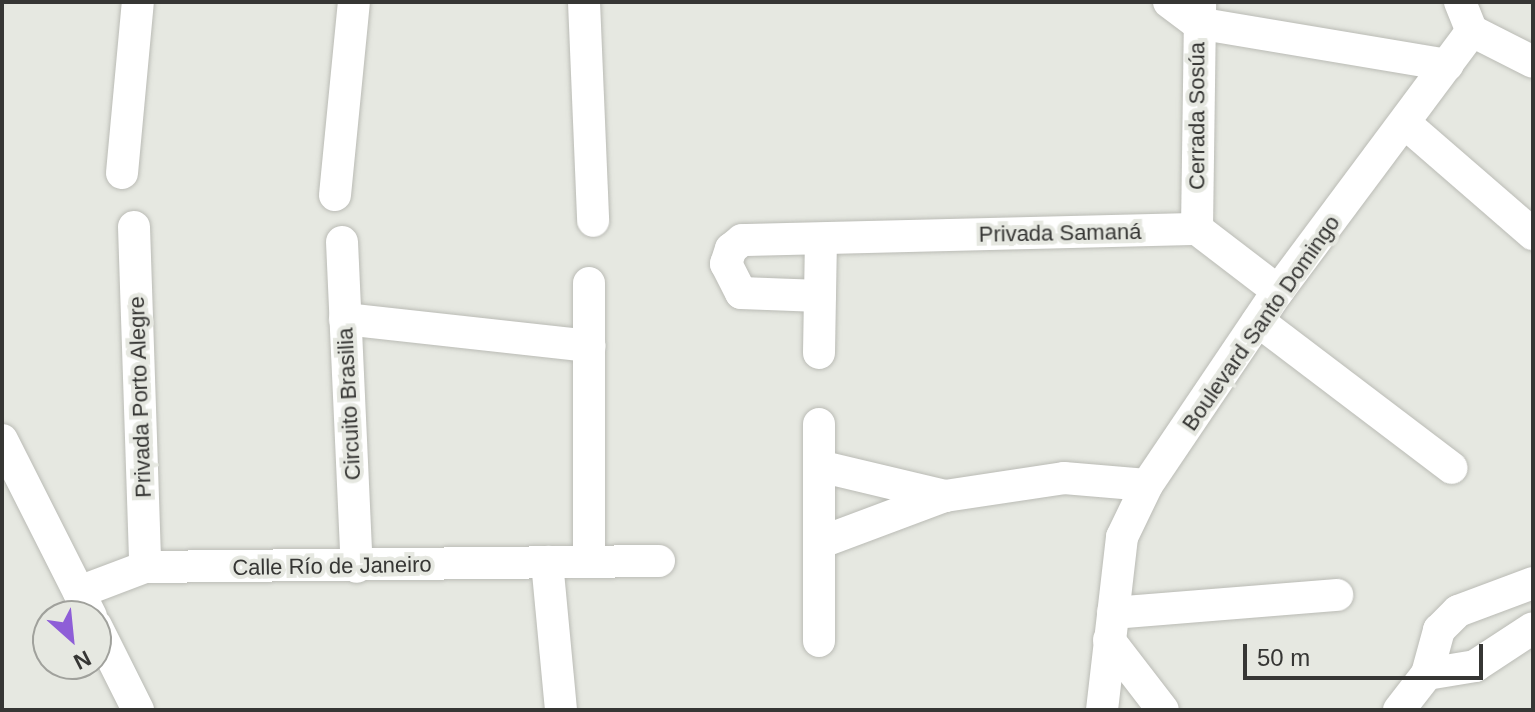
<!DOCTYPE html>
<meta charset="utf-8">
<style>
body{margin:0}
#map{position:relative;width:1535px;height:712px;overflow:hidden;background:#e6e8e1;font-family:Helvetica,sans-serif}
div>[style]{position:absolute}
.roads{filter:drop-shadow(0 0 2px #babbb5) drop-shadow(0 0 2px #babbb5)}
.minor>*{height:32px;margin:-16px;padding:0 16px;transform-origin:16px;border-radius:16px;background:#fff}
span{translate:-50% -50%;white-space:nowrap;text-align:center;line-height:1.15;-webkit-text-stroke:8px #e6e8e1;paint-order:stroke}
.street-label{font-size:22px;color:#363634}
.frame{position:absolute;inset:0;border:4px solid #363634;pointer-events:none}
.north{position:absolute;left:32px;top:600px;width:80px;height:80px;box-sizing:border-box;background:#e6e8e1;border:2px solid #a0a19c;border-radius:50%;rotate:153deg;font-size:22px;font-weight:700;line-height:32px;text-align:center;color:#363634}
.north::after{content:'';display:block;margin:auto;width:28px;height:36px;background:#8e5ed7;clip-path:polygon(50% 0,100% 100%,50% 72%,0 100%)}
.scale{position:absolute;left:1243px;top:644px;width:240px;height:36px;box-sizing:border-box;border:4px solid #363634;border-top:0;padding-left:10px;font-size:24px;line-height:28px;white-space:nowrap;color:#363634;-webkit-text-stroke:6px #e6e8e1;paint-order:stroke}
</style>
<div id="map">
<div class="roads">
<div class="minor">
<div style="left:584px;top:2px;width:219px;rotate:87.6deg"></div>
<div style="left:1169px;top:2px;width:35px;rotate:37deg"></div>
<div style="left:1197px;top:23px;width:254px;rotate:9.5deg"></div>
<div style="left:1460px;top:2px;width:31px;rotate:68deg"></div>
<div style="left:1472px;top:31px;width:68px;rotate:26.9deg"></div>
<div style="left:1407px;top:125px;width:167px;rotate:40.9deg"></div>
<div style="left:122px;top:173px;width:172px;rotate:-84.7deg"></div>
<div style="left:335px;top:195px;width:194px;rotate:-84.4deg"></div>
<div style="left:134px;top:227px;width:340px;rotate:88.1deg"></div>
<div style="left:1197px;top:229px;width:227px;rotate:-89.2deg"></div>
<div style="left:342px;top:242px;width:325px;rotate:87.4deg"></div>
<div style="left:820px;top:296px;width:79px;rotate:-177.8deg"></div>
<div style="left:741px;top:293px;width:33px;rotate:-117deg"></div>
<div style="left:726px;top:264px;width:16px;rotate:-72deg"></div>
<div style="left:731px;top:249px;width:14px;rotate:-39deg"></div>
<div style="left:742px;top:240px;width:455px;rotate:-1.4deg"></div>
<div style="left:1197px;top:229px;width:102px;rotate:37.4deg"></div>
<div style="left:345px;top:319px;width:246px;rotate:6.3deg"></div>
<div style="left:1258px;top:321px;width:243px;rotate:37.2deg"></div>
<div style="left:819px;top:353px;width:114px;rotate:-89deg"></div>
<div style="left:819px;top:424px;width:217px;rotate:90deg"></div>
<div style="left:2px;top:440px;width:197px;rotate:63.2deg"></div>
<div style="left:819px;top:466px;width:130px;rotate:13.4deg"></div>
<div style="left:819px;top:543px;width:134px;rotate:-20.5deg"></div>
<div style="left:945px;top:496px;width:120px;rotate:-8.6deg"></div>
<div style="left:1064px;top:478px;width:83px;rotate:4.8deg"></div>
<div style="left:547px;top:562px;width:149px;rotate:84.6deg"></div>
<div style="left:589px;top:562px;width:279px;rotate:-90deg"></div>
<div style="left:79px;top:592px;width:71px;rotate:-20.7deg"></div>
<div style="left:145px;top:567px;width:514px;rotate:-0.67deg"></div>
<div style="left:1113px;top:613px;width:225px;rotate:-4.6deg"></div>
<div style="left:96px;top:626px;width:94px;rotate:63.4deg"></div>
<div style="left:1109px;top:640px;width:88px;rotate:52.4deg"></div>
<div style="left:1427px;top:674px;width:49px;rotate:-9.5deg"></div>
<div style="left:1475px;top:666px;width:69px;rotate:-33.2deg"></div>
<div style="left:1102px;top:710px;width:174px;rotate:-83.4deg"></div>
<div style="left:1122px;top:537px;width:58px;rotate:-64.3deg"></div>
<div style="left:1147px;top:485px;width:234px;rotate:-56deg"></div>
<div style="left:1278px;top:291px;width:324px;rotate:-53.3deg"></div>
<div style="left:1399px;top:710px;width:46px;rotate:-52.1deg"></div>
<div style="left:1427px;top:674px;width:46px;rotate:-74.7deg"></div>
<div style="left:1439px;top:630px;width:27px;rotate:-45deg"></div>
<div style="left:1458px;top:611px;width:80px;rotate:-20.5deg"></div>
</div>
</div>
<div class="street-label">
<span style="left:1197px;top:116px;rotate:-90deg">Cerrada Sosúa</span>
<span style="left:1060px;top:233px;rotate:-1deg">Privada Samaná</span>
<span style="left:1261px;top:323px;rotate:-55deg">Boulevard Santo Domingo</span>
<span style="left:140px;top:397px;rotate:-92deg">Privada Porto Alegre</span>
<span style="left:349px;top:404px;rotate:-93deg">Circuito Brasilia</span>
<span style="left:332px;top:566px;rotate:-1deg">Calle Río de Janeiro</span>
</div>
<div class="frame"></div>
<div class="north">N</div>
<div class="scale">50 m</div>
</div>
